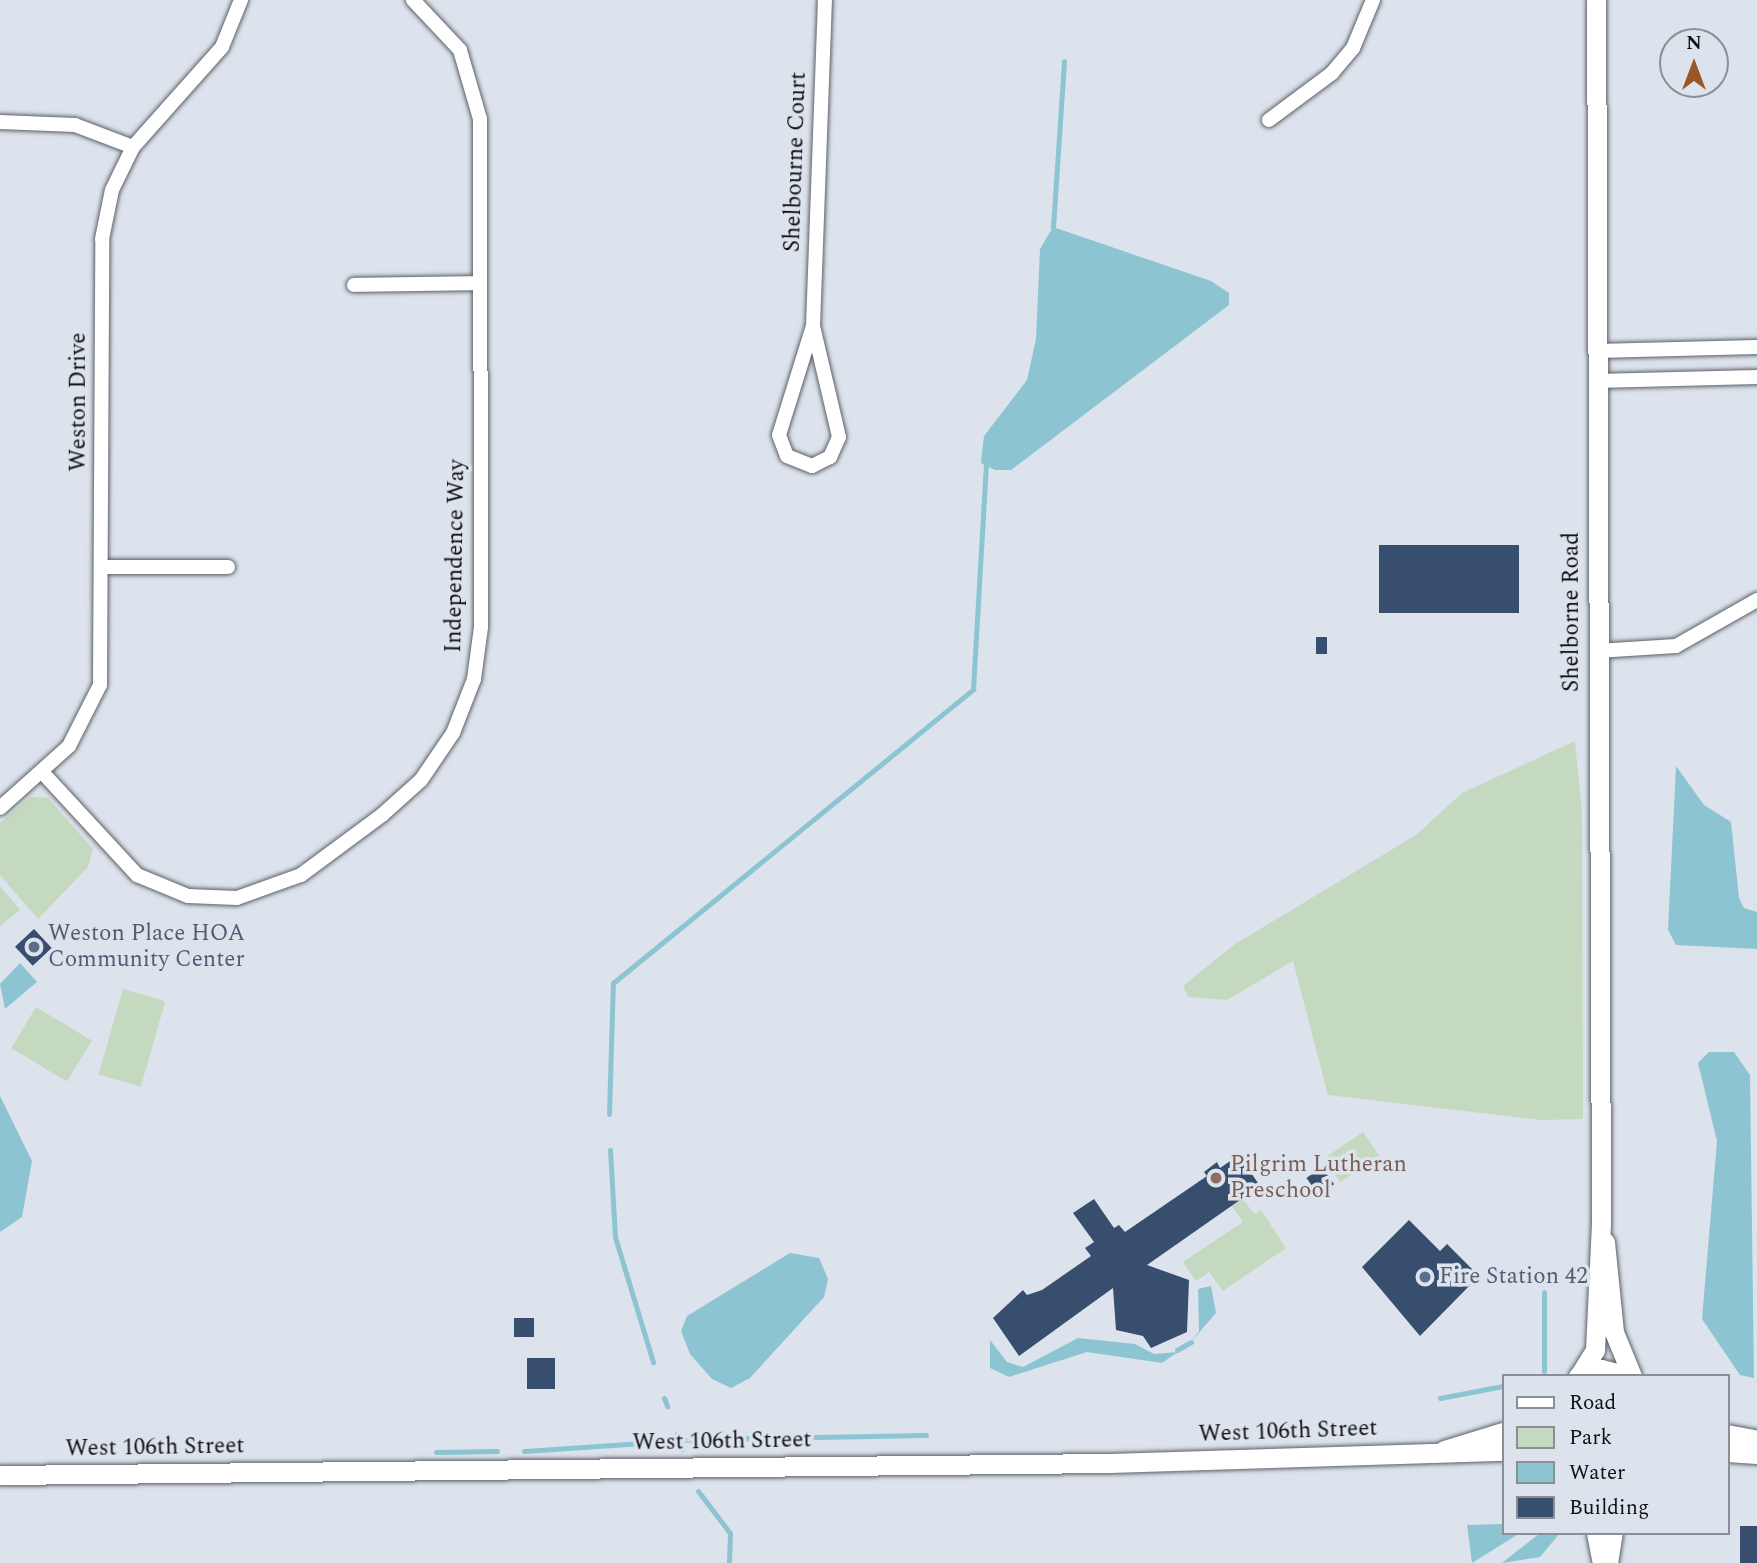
<!DOCTYPE html>
<style>
body{margin:0}
#map{position:relative;width:1757px;height:1563px;overflow:hidden;background:#dde3ec;font-family:Spectral,serif}
div>[style]{position:absolute}
.green>*{inset:0;background:#c4d9bf;transform-origin:0 0}
.water>*{inset:0;background:#8cc4d2}
.stream>*{height:5px;margin:-2.5px;padding:0 2.5px;transform-origin:2.5px;border-radius:2.5px;background:#8cc4d2}
.building>*{inset:0;background:#384e6e;transform-origin:0 0}
.roads{filter:drop-shadow(0 0 2px #5c6169) drop-shadow(0 0 2px #5c6169)}
.minor>*{height:14px;margin:-7px;padding:0 7px;transform-origin:7px;border-radius:7px;background:#fff}
.tertiary>*{height:19px;margin:-9.5px;padding:0 9.5px;transform-origin:9.5px;border-radius:9.5px;background:#fff}
.dots>*{width:19px;height:19px;translate:-50% -50%;box-sizing:border-box;border:4px solid #dde3ec;border-radius:50%}
span{translate:-50% -50%;white-space:nowrap;text-align:center;line-height:1.15;-webkit-text-stroke:7px #dde3ec;paint-order:stroke}
.street-label{font-size:23px;color:#0e1012}
.service-label{font-size:23px;color:#4e5e75}
.left{translate:0 -50%;text-align:left}
.education-label{font-size:23px;color:#785e54}
.legend{position:absolute;left:1502px;top:1374px;width:228px;height:161px;box-sizing:border-box;background:#dde3ec;border:2px solid #8a8f95;margin:0;padding:9px 12px;list-style:none;font-size:21px;color:#0e1012}
.legend li{display:flex;align-items:center;gap:14px;height:35px}
.legend b{width:35px;border:2px solid #8a8f95}
.north{position:absolute;left:1659px;top:28px;width:70px;height:70px;box-sizing:border-box;background:#dde3ec;border:2px solid #8a8f95;border-radius:50%;rotate:0deg;font-size:19px;font-weight:700;line-height:28px;text-align:center;color:#0e1012}
.north::after{content:'';display:block;margin:auto;width:24px;height:32px;background:#9a5726;clip-path:polygon(50% 0,100% 100%,50% 72%,0 100%)}
</style>
<div id="map">
<div class="green">
<div style="clip-path:polygon(1575px 741px,1582px 811px,1583px 1119px,1541px 1120px,1328px 1095px,1293px 961px,1227px 1000px,1188px 997px,1183px 986px,1235px 944px,1416px 835px,1462px 793px)"></div>
<div style="clip-path:polygon(30px 797px,48px 798px,93px 849px,88px 867px,38px 919px,0 875px,0 823px)"></div>
<div style="clip-path:polygon(0 886px,20px 910px,0 926px)"></div>
<div style="left:123px;top:989px;width:44px;height:89px;rotate:16deg"></div>
<div style="left:36px;top:1007px;width:65px;height:48px;rotate:31deg"></div>
<div style="left:1363px;top:1132px;width:29px;height:47px;rotate:56deg"></div>
<div style="clip-path:polygon(1243px 1199px,1254px 1214px,1261px 1210px,1286px 1248px,1223px 1291px,1209px 1272px,1196px 1281px,1183px 1262px,1243px 1222px,1232px 1206px)"></div>
</div>
<div class="water">
<div style="clip-path:polygon(1053px 227px,1211px 281px,1229px 293px,1229px 305px,1011px 470px,995px 470px,981px 463px,984px 436px,1027px 380px,1036px 339px,1040px 249px)"></div>
<div style="clip-path:polygon(1676px 766px,1704px 805px,1731px 822px,1739px 898px,1744px 908px,1757px 912px,1757px 949px,1676px 945px,1668px 930px)"></div>
<div style="clip-path:polygon(20px 963px,37px 982px,5px 1009px,0 984px)"></div>
<div style="clip-path:polygon(1709px 1052px,1734px 1052px,1750px 1075px,1754px 1378px,1740px 1375px,1702px 1319px,1717px 1141px,1698px 1063px)"></div>
<div style="clip-path:polygon(0 1096px,32px 1161px,22px 1217px,0 1232px)"></div>
<div style="clip-path:polygon(790px 1253px,819px 1258px,828px 1279px,824px 1297px,750px 1378px,731px 1388px,712px 1379px,690px 1354px,681px 1331px,687px 1316px)"></div>
<div style="clip-path:polygon(1211px 1286px,1216px 1313px,1191px 1342px,1199px 1331px,1198px 1289px)"></div>
<div style="clip-path:polygon(1078px 1338px,1135px 1344px,1154px 1354px,1178px 1352px,1162px 1363px,1087px 1352px,1009px 1377px,990px 1368px,990px 1340px,1007px 1362px,1023px 1367px)"></div>
<div style="clip-path:polygon(1503px 1524px,1503px 1533px,1520px 1533px,1472px 1563px,1467px 1525px)"></div>
<div style="clip-path:polygon(1540px 1533px,1560px 1533px,1540px 1557px,1502px 1563px)"></div>
</div>
<div class="stream">
<div style="left:1053px;top:227px;width:166px;rotate:-86.2deg"></div>
<div style="left:609px;top:1114px;width:131px;rotate:-88.3deg"></div>
<div style="left:613px;top:983px;width:465px;rotate:-39.2deg"></div>
<div style="left:973px;top:689px;width:224px;rotate:-86.7deg"></div>
<div style="left:610px;top:1150px;width:87px;rotate:86.7deg"></div>
<div style="left:615px;top:1237px;width:131px;rotate:73.1deg"></div>
<div style="left:1544px;top:1292px;width:79px;rotate:90deg"></div>
<div style="left:1177px;top:1350px;width:16px;rotate:-30deg"></div>
<div style="left:664px;top:1398px;width:9px;rotate:69deg"></div>
<div style="left:1440px;top:1398px;width:64px;rotate:-10.8deg"></div>
<div style="left:677px;top:1434px;width:16px;rotate:72deg"></div>
<div style="left:524px;top:1451px;width:178px;rotate:-3.9deg"></div>
<div style="left:702px;top:1439px;width:224px;rotate:-1deg"></div>
<div style="left:436px;top:1452px;width:61px;rotate:-0.9deg"></div>
<div style="left:698px;top:1491px;width:53px;rotate:52.7deg"></div>
<div style="left:730px;top:1533px;width:30px;rotate:92deg"></div>
</div>
<div class="building">
<div style="left:1519px;top:545px;width:68px;height:140px;rotate:90deg"></div>
<div style="left:1316px;top:637px;width:11px;height:17px"></div>
<div style="left:34px;top:929px;width:26px;height:26px;rotate:47deg"></div>
<div style="clip-path:polygon(1239px 1155px,1260px 1186px,1147px 1265px,1189px 1280px,1187px 1332px,1151px 1348px,1143px 1336px,1116px 1330px,1113px 1288px,1019px 1356px,993px 1318px,1023px 1290px,1027px 1295px,1042px 1290px,1091px 1256px,1085px 1248px,1094px 1242px,1073px 1213px,1094px 1199px,1114px 1228px,1119px 1225px,1125px 1232px,1207px 1176px,1204px 1172px,1217px 1162px,1220px 1168px)"></div>
<div style="left:1322px;top:1167px;width:21px;height:19px;rotate:55deg"></div>
<div style="clip-path:polygon(1409px 1220px,1440px 1251px,1447px 1244px,1479px 1276px,1420px 1336px,1362px 1267px)"></div>
<div style="left:514px;top:1318px;width:20px;height:19px"></div>
<div style="left:527px;top:1358px;width:28px;height:31px"></div>
<div style="left:1740px;top:1526px;width:17px;height:37px"></div>
</div>
<div class="roads">
<div class="minor">
<div style="left:1269px;top:120px;width:79px;rotate:-36.7deg"></div>
<div style="left:1332px;top:73px;width:33px;rotate:-50deg"></div>
<div style="left:1353px;top:48px;width:52px;rotate:-67.4deg"></div>
<div style="left:0;top:122px;width:75px;rotate:2.3deg"></div>
<div style="left:75px;top:125px;width:62px;rotate:20.8deg"></div>
<div style="left:354px;top:285px;width:126px;rotate:-0.9deg"></div>
<div style="left:813px;top:326px;width:326px;rotate:-87.9deg"></div>
<div style="left:813px;top:326px;width:114px;rotate:76.8deg"></div>
<div style="left:839px;top:437px;width:22px;rotate:114deg"></div>
<div style="left:830px;top:457px;width:20px;rotate:153deg"></div>
<div style="left:812px;top:466px;width:27px;rotate:-158deg"></div>
<div style="left:787px;top:456px;width:22px;rotate:-111deg"></div>
<div style="left:779px;top:435px;width:114px;rotate:-72.7deg"></div>
<div style="left:1596px;top:351px;width:161px;rotate:-1.4deg"></div>
<div style="left:1596px;top:381px;width:161px;rotate:-1.4deg"></div>
<div style="left:102px;top:567px;width:126px"></div>
<div style="left:1597px;top:651px;width:79px;rotate:-3.6deg"></div>
<div style="left:1676px;top:646px;width:93px;rotate:-29.6deg"></div>
<div style="left:43px;top:773px;width:139px;rotate:47.3deg"></div>
<div style="left:137px;top:875px;width:55px;rotate:22.4deg"></div>
<div style="left:188px;top:896px;width:49px;rotate:2.3deg"></div>
<div style="left:237px;top:898px;width:68px;rotate:-19.8deg"></div>
<div style="left:301px;top:875px;width:101px;rotate:-36.5deg"></div>
<div style="left:382px;top:815px;width:52px;rotate:-41.9deg"></div>
<div style="left:421px;top:780px;width:57px;rotate:-55.8deg"></div>
<div style="left:453px;top:733px;width:58px;rotate:-68.7deg"></div>
<div style="left:474px;top:679px;width:52px;rotate:-82.3deg"></div>
<div style="left:481px;top:627px;width:508px;rotate:-90.11deg"></div>
<div style="left:480px;top:119px;width:72px;rotate:-106.2deg"></div>
<div style="left:460px;top:50px;width:69px;rotate:-133.2deg"></div>
<div style="left:0;top:808px;width:93px;rotate:-41.9deg"></div>
<div style="left:69px;top:746px;width:68px;rotate:-63.1deg"></div>
<div style="left:100px;top:685px;width:446px;rotate:-89.7deg"></div>
<div style="left:102px;top:239px;width:50px;rotate:-78.5deg"></div>
<div style="left:112px;top:190px;width:48px;rotate:-64deg"></div>
<div style="left:133px;top:147px;width:134px;rotate:-48.3deg"></div>
<div style="left:222px;top:47px;width:51px;rotate:-68deg"></div>
</div>
<div class="tertiary">
<div style="left:1605px;top:1242px;width:90px;rotate:84.3deg"></div>
<div style="left:1614px;top:1332px;width:48px;rotate:67.8deg"></div>
<div style="left:1580px;top:1374px;width:28px;rotate:-58deg"></div>
<div style="left:1595px;top:1350px;width:126px;rotate:-87.3deg"></div>
<div style="left:1601px;top:1224px;width:1224px;rotate:-90.23deg"></div>
<div style="left:1578px;top:1376px;width:24px;rotate:-17deg"></div>
<div style="left:1601px;top:1369px;width:29px;rotate:14deg"></div>
<div style="left:1727px;top:1434px;width:31px;rotate:11deg"></div>
<div style="left:1444px;top:1450px;width:62px;rotate:-17deg"></div>
<div style="left:1727px;top:1452px;width:30px;rotate:4deg"></div>
<div style="left:0;top:1475px;width:1111px;rotate:-0.62deg"></div>
<div style="left:1111px;top:1463px;width:392px;rotate:-1.8deg"></div>
<div style="left:1596px;top:1533px;width:31px;rotate:79deg"></div>
<div style="left:1608px;top:1563px;width:30px;rotate:-81deg"></div>
</div>
</div>
<div class="dots">
<div style="left:34px;top:947px;background:#5c6f8a"></div>
<div style="left:1216px;top:1178px;background:#8d6e63"></div>
<div style="left:1425px;top:1277px;background:#5c6f8a"></div>
</div>
<div class="street-label">
<span style="left:796px;top:162px;rotate:-88deg">Shelbourne Court</span>
<span style="left:79px;top:402px;rotate:-90deg">Weston Drive</span>
<span style="left:456px;top:556px;rotate:-89deg">Independence Way</span>
<span style="left:1572px;top:612px;rotate:-90deg">Shelborne Road</span>
<span style="left:1288px;top:1432px;rotate:-2deg">West 106th Street</span>
<span style="left:722px;top:1442px;rotate:-1deg">West 106th Street</span>
<span style="left:155px;top:1448px;rotate:-1deg">West 106th Street</span>
</div>
<div class="service-label">
<span class="left" style="left:48px;top:947px">Weston Place HOA<br>Community Center</span>
<span class="left" style="left:1439px;top:1277px">Fire Station 42</span>
</div>
<div class="education-label">
<span class="left" style="left:1230px;top:1178px">Pilgrim Lutheran<br>Preschool</span>
</div>
<ul class="legend">
<li><b style="height:9px;background:#fff"></b>Road</li>
<li><b style="height:19px;background:#c4d9bf"></b>Park</li>
<li><b style="height:19px;background:#8cc4d2"></b>Water</li>
<li><b style="height:19px;background:#384e6e"></b>Building</li>
</ul>
<div class="north">N</div>
</div>
